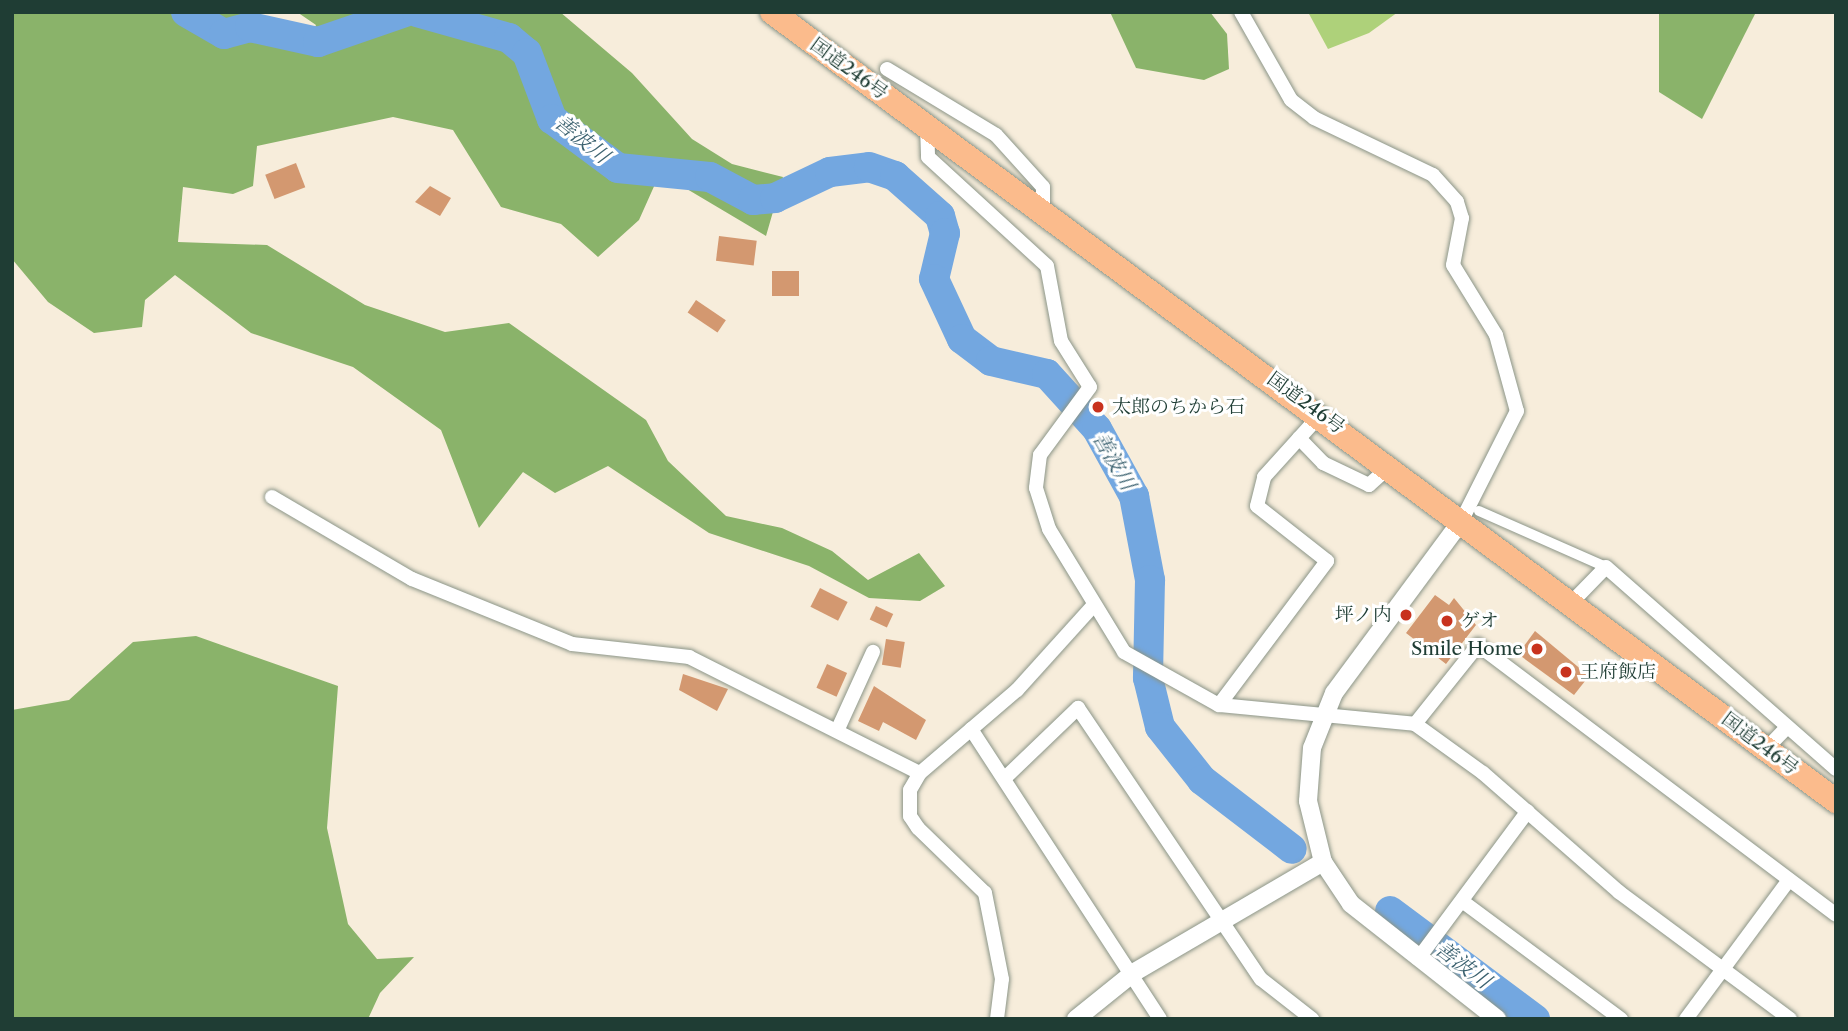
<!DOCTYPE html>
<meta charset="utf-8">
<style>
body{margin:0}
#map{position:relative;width:1848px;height:1031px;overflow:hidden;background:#f7eddb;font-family:"Libre Caslon Text","Noto Serif JP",serif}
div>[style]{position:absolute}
.green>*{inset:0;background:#aed17a}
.forest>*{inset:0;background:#8ab36a}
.river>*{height:30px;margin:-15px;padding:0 15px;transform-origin:15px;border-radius:15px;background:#73a7e0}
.building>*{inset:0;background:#d39870;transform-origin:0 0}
.roads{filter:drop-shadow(0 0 2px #8b9588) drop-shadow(0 0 2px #8b9588)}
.pedestrian>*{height:10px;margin:-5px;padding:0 5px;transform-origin:5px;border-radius:5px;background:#fff}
.minor>*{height:14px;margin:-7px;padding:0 7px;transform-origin:7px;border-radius:7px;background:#fff}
.tertiary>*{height:18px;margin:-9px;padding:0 9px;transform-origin:9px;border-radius:9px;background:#fff}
.trunk>*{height:24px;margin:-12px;padding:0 12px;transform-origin:12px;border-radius:12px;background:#fbbb8c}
.dots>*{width:19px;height:19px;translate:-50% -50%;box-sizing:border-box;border:4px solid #fff;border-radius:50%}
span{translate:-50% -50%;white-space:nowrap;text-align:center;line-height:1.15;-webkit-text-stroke:6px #fff;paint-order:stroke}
.street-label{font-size:19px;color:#1f3d34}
.poi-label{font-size:19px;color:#1f3d34}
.left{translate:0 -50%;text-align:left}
.right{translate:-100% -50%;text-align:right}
.water-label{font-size:21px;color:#3c6270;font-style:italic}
.frame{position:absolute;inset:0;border:14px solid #1f3d34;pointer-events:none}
</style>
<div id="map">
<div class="green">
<div style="clip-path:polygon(1308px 12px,1398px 12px,1369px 33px,1328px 49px)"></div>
</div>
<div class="forest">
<div style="clip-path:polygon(12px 12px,241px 12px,304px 52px,316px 25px,297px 12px,560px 12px,632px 73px,692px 139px,732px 164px,783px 177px,766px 236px,660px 173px,639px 220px,598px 257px,561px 224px,501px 207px,453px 130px,393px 117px,257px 146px,253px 186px,233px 194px,183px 187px,178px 242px,267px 245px,365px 305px,445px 332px,509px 323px,646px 420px,668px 461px,726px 516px,782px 528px,832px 551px,868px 580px,919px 553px,945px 586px,920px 601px,869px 598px,809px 566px,709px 533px,608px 466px,555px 493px,523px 472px,479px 528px,441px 430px,353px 367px,251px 333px,175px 275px,145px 300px,142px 327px,94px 333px,48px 302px,12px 259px)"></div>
<div style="clip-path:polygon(1110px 12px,1210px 12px,1227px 34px,1229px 69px,1204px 80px,1136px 68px)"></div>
<div style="clip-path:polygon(1659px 12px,1756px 12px,1702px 119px,1659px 92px)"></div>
<div style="clip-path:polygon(196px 636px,338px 686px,327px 828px,348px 924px,377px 959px,414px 957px,380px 993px,368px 1019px,12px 1019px,12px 710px,69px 700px,133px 642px)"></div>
</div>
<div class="river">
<div style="left:186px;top:12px;width:44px;rotate:30.1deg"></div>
<div style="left:224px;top:34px;width:27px;rotate:-15deg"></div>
<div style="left:250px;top:27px;width:70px;rotate:12.4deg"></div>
<div style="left:318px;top:42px;width:92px;rotate:-19deg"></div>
<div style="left:417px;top:12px;width:96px;rotate:15.8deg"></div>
<div style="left:509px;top:38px;width:23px;rotate:40deg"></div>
<div style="left:527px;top:53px;width:71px;rotate:69.3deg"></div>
<div style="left:552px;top:119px;width:82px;rotate:36.6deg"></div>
<div style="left:618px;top:168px;width:92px;rotate:5.6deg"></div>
<div style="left:710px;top:177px;width:49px;rotate:28.1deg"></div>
<div style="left:753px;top:200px;width:22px;rotate:-5deg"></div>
<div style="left:775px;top:198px;width:61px;rotate:-25.3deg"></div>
<div style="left:830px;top:172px;width:39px;rotate:-7deg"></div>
<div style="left:869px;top:167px;width:28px;rotate:19deg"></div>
<div style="left:895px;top:176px;width:60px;rotate:41.6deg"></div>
<div style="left:940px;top:216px;width:18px;rotate:74deg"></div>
<div style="left:945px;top:233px;width:47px;rotate:103.4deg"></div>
<div style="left:934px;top:279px;width:66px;rotate:65deg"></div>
<div style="left:962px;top:339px;width:36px;rotate:37deg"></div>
<div style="left:991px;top:361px;width:57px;rotate:13.1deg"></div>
<div style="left:1047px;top:374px;width:74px;rotate:47.7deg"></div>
<div style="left:1097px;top:429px;width:77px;rotate:61.1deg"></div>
<div style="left:1134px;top:496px;width:86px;rotate:79.2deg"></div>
<div style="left:1150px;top:580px;width:98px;rotate:91.2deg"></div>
<div style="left:1148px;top:678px;width:50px;rotate:76.2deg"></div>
<div style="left:1160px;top:727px;width:68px;rotate:51.6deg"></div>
<div style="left:1202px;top:780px;width:113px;rotate:37.5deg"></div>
<div style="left:1390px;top:911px;width:181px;rotate:36.7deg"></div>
</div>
<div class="building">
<div style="left:296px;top:163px;width:26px;height:33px;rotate:69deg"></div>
<div style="clip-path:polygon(430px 186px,451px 198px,440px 216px,415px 202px)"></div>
<div style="left:719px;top:236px;width:38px;height:25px;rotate:7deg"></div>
<div style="left:799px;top:271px;width:25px;height:27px;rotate:90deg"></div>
<div style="left:696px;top:300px;width:36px;height:15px;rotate:34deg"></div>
<div style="left:820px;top:588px;width:31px;height:21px;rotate:27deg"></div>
<div style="clip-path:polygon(1435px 595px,1449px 605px,1454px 598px,1476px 625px,1446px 664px,1406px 633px)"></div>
<div style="left:876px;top:606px;width:19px;height:15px;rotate:25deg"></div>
<div style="clip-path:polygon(1535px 631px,1589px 676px,1574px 695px,1518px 654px)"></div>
<div style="left:886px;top:639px;width:19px;height:26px;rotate:9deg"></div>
<div style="left:827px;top:664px;width:22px;height:26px;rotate:24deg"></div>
<div style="clip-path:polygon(683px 674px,728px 689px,717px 711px,679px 690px)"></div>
<div style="clip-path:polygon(874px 686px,926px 720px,916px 740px,883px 722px,879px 731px,858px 721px)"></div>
</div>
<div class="roads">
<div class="pedestrian">
<div style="left:1479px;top:511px;width:139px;rotate:23.8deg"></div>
</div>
<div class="minor">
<div style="left:1241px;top:12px;width:101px;rotate:60.4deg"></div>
<div style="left:1291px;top:100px;width:29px;rotate:38deg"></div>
<div style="left:1314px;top:118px;width:132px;rotate:25.6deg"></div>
<div style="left:1433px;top:175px;width:36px;rotate:48deg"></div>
<div style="left:1457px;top:202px;width:17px;rotate:73deg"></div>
<div style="left:1462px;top:218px;width:48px;rotate:100.8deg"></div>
<div style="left:1453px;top:265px;width:82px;rotate:58.4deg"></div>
<div style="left:1496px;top:335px;width:79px;rotate:74.6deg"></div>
<div style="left:1517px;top:411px;width:122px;rotate:116.8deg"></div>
<div style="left:887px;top:69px;width:127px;rotate:31.2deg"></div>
<div style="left:996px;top:135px;width:70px;rotate:47.9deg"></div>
<div style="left:1043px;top:187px;width:23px;rotate:90deg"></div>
<div style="left:927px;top:126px;width:31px;rotate:88deg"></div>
<div style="left:928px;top:157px;width:161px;rotate:42.5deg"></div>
<div style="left:1047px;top:266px;width:76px;rotate:79.4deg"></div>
<div style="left:1061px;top:341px;width:54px;rotate:57.8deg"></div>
<div style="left:1090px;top:387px;width:84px;rotate:126.3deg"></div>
<div style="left:1040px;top:455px;width:33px;rotate:97deg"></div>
<div style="left:1036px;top:488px;width:43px;rotate:72.4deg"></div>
<div style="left:1049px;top:529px;width:144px;rotate:58.6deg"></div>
<div style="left:1124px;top:652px;width:109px;rotate:29.2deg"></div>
<div style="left:1219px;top:705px;width:197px;rotate:5.5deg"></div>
<div style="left:1415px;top:724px;width:84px;rotate:35.8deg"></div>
<div style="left:1483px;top:773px;width:181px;rotate:41.2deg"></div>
<div style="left:1619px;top:892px;width:213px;rotate:36.6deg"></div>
<div style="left:1299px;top:438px;width:35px;rotate:46deg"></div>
<div style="left:1323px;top:463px;width:51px;rotate:25.6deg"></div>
<div style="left:1369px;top:485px;width:28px;rotate:-42deg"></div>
<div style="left:272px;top:497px;width:162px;rotate:30.4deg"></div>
<div style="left:412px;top:579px;width:173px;rotate:22.1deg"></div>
<div style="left:572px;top:644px;width:118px;rotate:6.3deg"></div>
<div style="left:689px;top:657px;width:258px;rotate:26.7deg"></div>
<div style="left:1571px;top:603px;width:50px;rotate:-45.8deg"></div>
<div style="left:1606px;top:567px;width:306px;rotate:41.3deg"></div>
<div style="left:1219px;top:705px;width:180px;rotate:-53.1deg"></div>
<div style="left:1327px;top:561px;width:89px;rotate:-141.8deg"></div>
<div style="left:1257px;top:506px;width:30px;rotate:-76deg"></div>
<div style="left:1264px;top:477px;width:85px;rotate:-47.9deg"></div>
<div style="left:1415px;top:724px;width:101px;rotate:-51.4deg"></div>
<div style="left:1478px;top:645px;width:448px;rotate:37deg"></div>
<div style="left:971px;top:729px;width:346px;rotate:56.9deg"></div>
<div style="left:837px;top:731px;width:87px;rotate:-65.5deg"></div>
<div style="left:1766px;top:749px;width:30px;rotate:-46deg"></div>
<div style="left:1006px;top:777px;width:100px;rotate:-43.8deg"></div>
<div style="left:1078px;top:708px;width:327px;rotate:56deg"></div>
<div style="left:1261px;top:979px;width:65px;rotate:38.1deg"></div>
<div style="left:1462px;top:901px;width:198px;rotate:36.6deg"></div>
<div style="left:1418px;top:959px;width:184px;rotate:-53.4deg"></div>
<div style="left:997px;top:1019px;width:40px;rotate:-82.9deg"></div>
<div style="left:1002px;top:979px;width:88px;rotate:-101.2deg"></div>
<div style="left:985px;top:893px;width:93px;rotate:-135.9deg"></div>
<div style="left:918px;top:828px;width:14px;rotate:-124deg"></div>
<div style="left:910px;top:816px;width:26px;rotate:-90deg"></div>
<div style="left:910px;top:790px;width:20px;rotate:-60deg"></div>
<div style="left:920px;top:773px;width:128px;rotate:-40.6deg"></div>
<div style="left:1017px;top:690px;width:113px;rotate:-47.9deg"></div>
<div style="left:1686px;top:1019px;width:173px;rotate:-53.5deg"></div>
</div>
<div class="tertiary">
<div style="left:1462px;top:520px;width:215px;rotate:126.5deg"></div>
<div style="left:1334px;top:693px;width:59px;rotate:111.8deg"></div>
<div style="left:1312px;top:748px;width:53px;rotate:94.3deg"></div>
<div style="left:1308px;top:801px;width:63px;rotate:76.2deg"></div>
<div style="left:1323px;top:862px;width:50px;rotate:56.3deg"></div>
<div style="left:1351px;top:904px;width:186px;rotate:38.2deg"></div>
<div style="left:1076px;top:1019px;width:73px;rotate:-38.9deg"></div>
<div style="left:1133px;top:973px;width:220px;rotate:-30.3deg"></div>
</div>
<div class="trunk">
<div style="left:772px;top:12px;width:1325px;rotate:36.56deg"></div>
</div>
</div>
<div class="dots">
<div style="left:1098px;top:407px;background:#c8321e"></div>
<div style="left:1406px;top:615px;background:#c8321e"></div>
<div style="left:1447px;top:621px;background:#c8321e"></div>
<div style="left:1537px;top:649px;background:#c8321e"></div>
<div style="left:1566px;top:672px;background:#c8321e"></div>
</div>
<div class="street-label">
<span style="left:849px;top:69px;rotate:36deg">国道246号</span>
<span style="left:1306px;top:403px;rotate:36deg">国道246号</span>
<span style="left:1760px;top:744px;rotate:37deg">国道246号</span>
</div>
<div class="poi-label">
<span class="left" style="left:1112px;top:407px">太郎のちから石</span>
<span class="right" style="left:1392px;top:615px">坪ノ内</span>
<span class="left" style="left:1461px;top:621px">ゲオ</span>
<span class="right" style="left:1523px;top:649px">Smile Home</span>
<span class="left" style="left:1580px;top:672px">王府飯店</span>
</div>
<div class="water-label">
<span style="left:582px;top:139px;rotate:39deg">善波川</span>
<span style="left:1114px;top:461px;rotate:60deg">善波川</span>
<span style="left:1463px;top:965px;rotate:37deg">善波川</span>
</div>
<div class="frame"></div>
</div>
